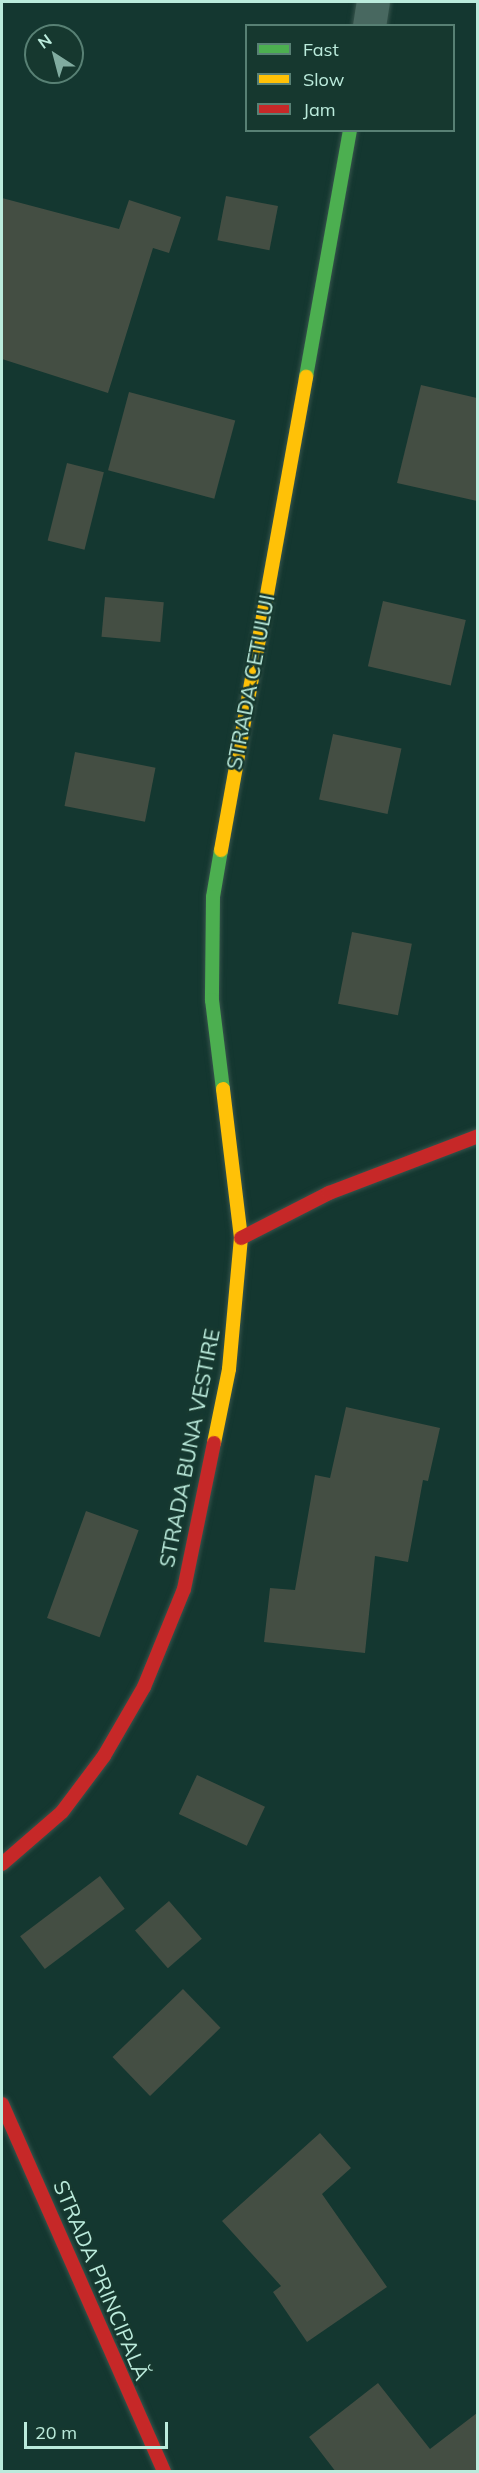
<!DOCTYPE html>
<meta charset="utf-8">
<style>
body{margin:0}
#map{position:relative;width:479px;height:2473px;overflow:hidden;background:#143730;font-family:Mulish,sans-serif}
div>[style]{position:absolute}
.building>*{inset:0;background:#444e43;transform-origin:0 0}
.roads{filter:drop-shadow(0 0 2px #37544c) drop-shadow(0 0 2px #37544c)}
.street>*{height:33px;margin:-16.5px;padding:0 16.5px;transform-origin:16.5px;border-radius:16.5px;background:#486860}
.fast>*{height:14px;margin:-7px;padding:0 7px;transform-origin:7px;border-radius:7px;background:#4caf50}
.slow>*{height:14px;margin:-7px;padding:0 7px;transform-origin:7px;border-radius:7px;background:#ffc107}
.jam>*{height:14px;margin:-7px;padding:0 7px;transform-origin:7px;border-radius:7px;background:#c62828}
span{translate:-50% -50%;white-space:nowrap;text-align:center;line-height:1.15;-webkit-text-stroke:5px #16382f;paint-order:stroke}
.street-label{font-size:21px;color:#bbebdc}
.frame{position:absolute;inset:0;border:3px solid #bbebdc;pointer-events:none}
.legend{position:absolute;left:245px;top:24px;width:210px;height:108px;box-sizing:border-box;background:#16382f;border:2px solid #588074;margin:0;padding:8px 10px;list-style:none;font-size:18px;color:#bbebdc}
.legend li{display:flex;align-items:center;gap:12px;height:30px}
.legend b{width:30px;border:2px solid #588074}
.north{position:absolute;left:24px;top:24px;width:60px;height:60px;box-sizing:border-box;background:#16382f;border:2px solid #588074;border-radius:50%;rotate:324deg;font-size:16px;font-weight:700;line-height:24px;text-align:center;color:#bbebdc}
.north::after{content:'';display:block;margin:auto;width:21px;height:27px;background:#81aca0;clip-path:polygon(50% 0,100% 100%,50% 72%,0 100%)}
.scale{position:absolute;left:24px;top:2422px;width:144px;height:27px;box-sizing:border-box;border:3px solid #bbebdc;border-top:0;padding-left:8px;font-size:18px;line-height:21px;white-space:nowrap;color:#bbebdc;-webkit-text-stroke:4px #16382f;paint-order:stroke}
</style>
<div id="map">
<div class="building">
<div style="left:226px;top:196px;width:53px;height:45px;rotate:11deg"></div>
<div style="clip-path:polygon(2px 198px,119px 229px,129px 200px,181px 217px,169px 253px,153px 248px,108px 393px,2px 359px)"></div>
<div style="clip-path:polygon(421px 385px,477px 398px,477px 501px,397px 483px)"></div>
<div style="left:129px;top:392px;width:110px;height:81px;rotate:15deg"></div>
<div style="left:67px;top:463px;width:38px;height:80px;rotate:14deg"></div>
<div style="left:105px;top:597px;width:59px;height:40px;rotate:5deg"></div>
<div style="left:383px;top:601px;width:85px;height:67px;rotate:13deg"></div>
<div style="left:333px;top:734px;width:70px;height:67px;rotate:12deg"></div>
<div style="left:75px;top:752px;width:82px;height:55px;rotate:11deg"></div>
<div style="left:352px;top:932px;width:61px;height:73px;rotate:11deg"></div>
<div style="clip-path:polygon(346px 1407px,440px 1428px,428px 1481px,423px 1480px,408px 1562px,375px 1556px,365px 1653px,264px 1642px,270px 1588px,295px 1590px,315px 1475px,330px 1478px)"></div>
<div style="left:86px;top:1511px;width:56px;height:114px;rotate:20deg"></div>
<div style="left:197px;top:1775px;width:75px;height:43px;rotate:25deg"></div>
<div style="left:100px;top:1876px;width:41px;height:100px;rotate:53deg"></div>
<div style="left:169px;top:1901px;width:50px;height:45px;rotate:49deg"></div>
<div style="left:183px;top:1989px;width:54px;height:98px;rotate:46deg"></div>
<div style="clip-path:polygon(320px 2133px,351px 2168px,322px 2194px,387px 2287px,307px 2342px,273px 2292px,281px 2286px,222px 2221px)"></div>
<div style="clip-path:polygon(378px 2383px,430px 2449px,477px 2413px,477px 2472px,336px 2472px,309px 2437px)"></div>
</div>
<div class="roads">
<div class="street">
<div style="left:369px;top:26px;width:24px;rotate:-81deg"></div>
</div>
<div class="fast">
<div style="left:306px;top:377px;width:251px;rotate:-79.9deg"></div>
<div style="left:221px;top:850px;width:48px;rotate:99.7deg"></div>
<div style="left:213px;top:897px;width:103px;rotate:90.6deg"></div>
<div style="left:212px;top:1000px;width:90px;rotate:83deg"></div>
</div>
<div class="slow">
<div style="left:221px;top:850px;width:481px;rotate:-79.8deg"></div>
<div style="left:214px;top:1443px;width:76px;rotate:-78.5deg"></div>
<div style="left:229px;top:1369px;width:132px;rotate:-84.8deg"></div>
<div style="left:241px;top:1238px;width:150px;rotate:-96.9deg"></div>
</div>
<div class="jam">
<div style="left:241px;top:1238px;width:99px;rotate:-27.1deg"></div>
<div style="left:329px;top:1193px;width:160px;rotate:-20.9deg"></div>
<div style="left:2px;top:1864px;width:79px;rotate:-40.9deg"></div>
<div style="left:62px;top:1812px;width:70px;rotate:-53.1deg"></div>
<div style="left:104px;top:1756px;width:80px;rotate:-59.9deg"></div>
<div style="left:144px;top:1687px;width:106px;rotate:-67.8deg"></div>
<div style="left:184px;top:1589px;width:149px;rotate:-78.4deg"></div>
<div style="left:2px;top:2104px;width:402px;rotate:66.2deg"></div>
</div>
</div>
<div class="street-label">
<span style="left:250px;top:682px;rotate:-79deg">STRADA CETULUI</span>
<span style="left:189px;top:1448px;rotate:-79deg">STRADA BUNA VESTIRE</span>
<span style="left:102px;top:2280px;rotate:67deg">STRADA PRINCIPALĂ</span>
</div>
<div class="frame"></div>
<ul class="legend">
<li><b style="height:8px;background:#4caf50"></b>Fast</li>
<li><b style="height:8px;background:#ffc107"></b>Slow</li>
<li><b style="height:8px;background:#c62828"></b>Jam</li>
</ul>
<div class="north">N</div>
<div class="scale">20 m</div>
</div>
